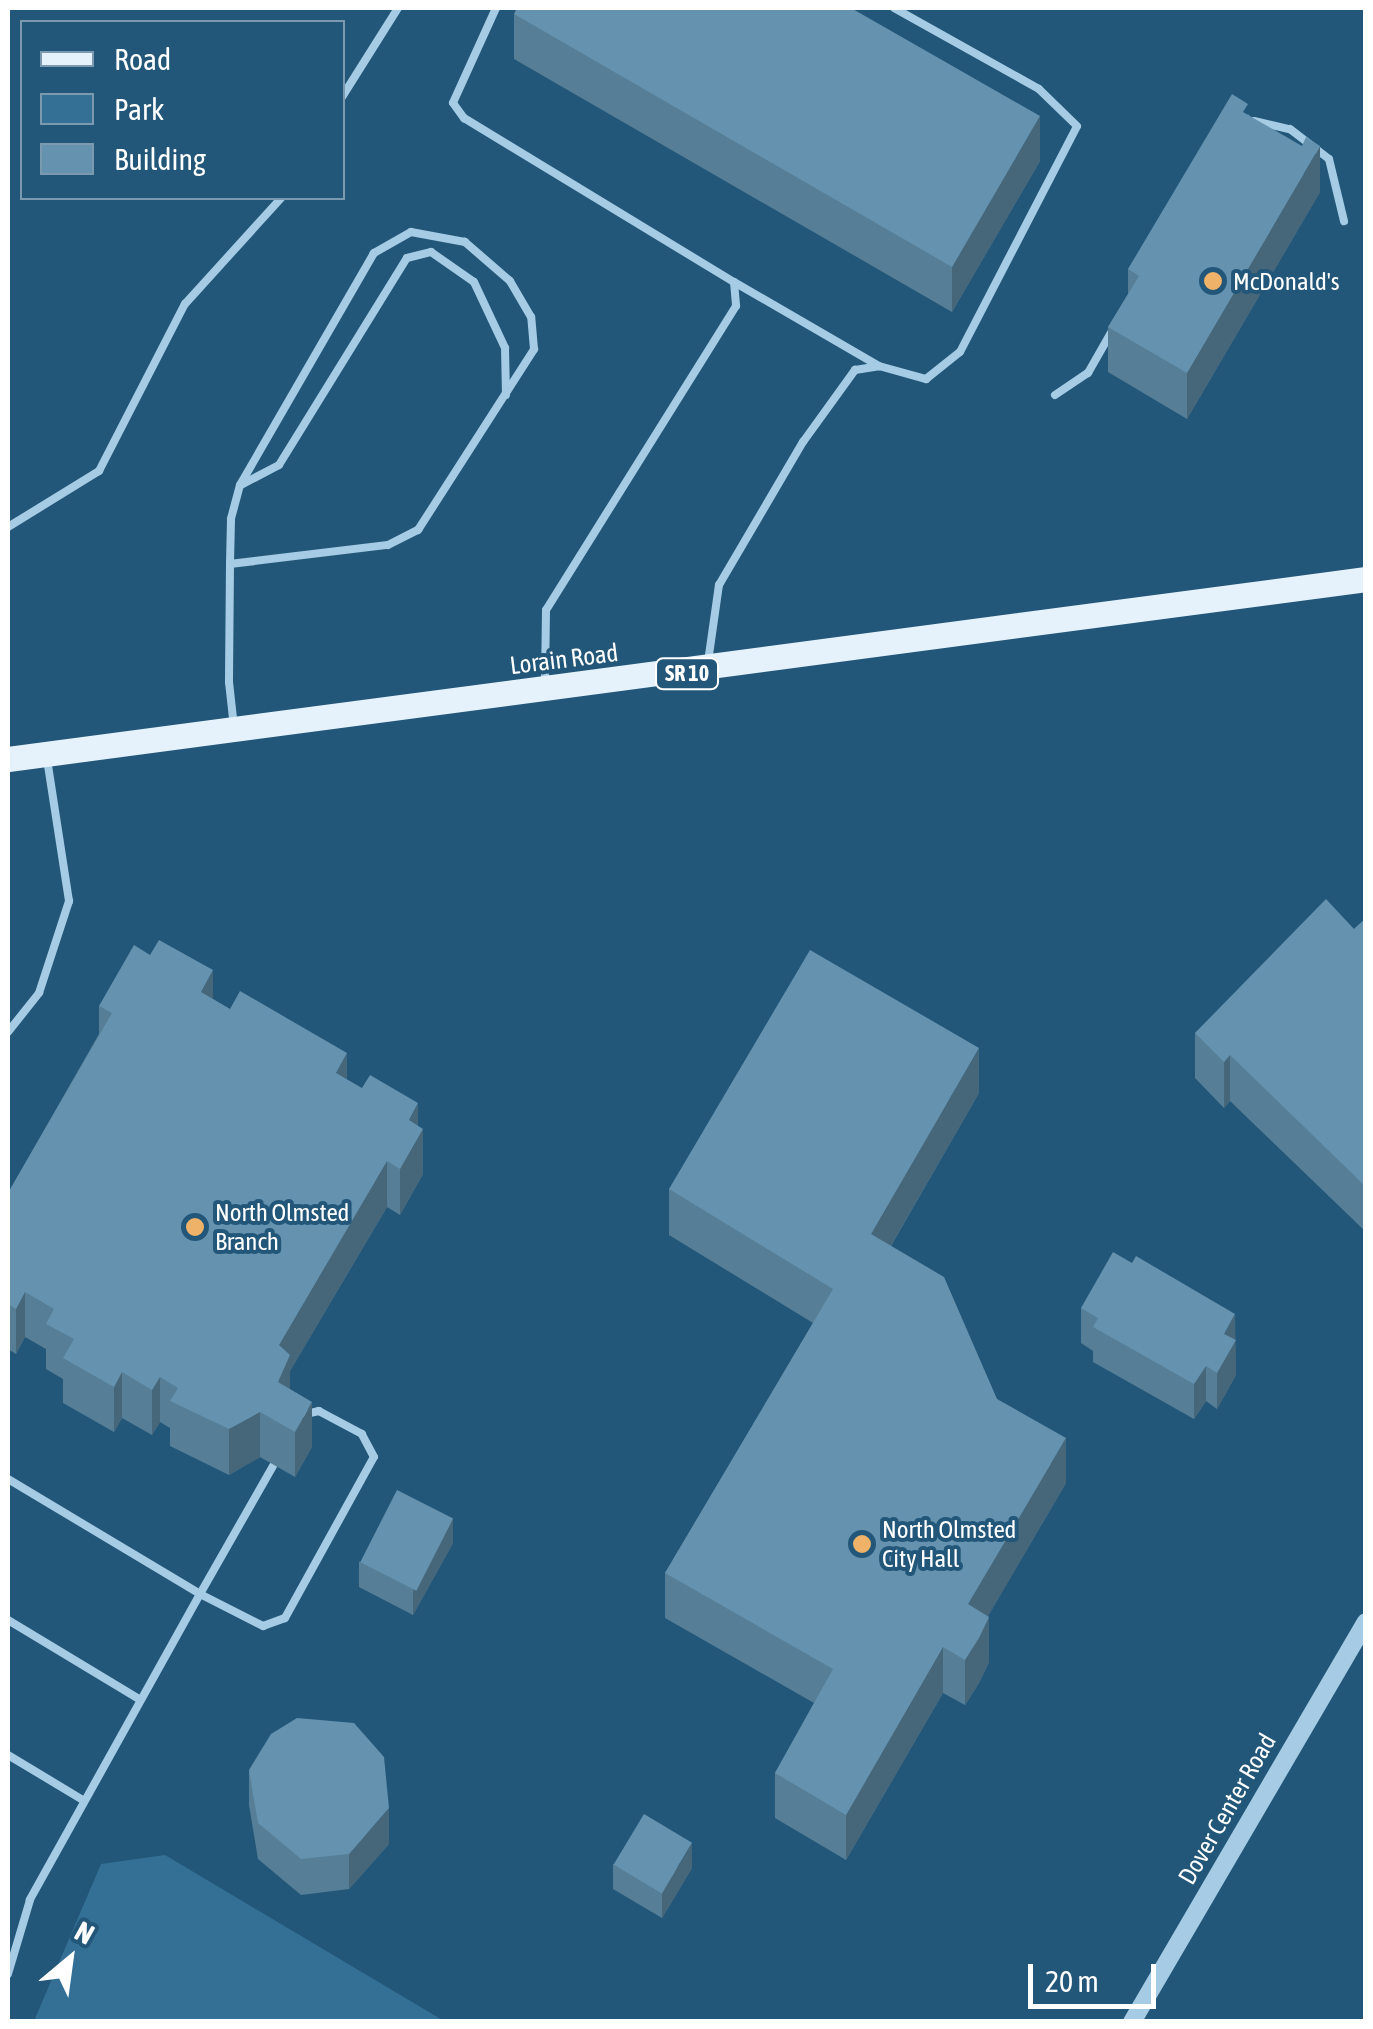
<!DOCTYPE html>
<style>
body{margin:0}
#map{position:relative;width:1373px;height:2029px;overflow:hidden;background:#235779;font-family:"Asap Condensed",sans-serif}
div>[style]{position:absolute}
.green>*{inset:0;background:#347095}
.service>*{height:8px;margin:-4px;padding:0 4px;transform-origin:4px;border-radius:4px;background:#a5cce4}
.tertiary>*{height:18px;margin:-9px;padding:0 9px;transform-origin:9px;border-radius:9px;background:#a5cce4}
.primary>*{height:25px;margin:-12.5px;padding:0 12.5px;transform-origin:12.5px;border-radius:12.5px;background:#e5f2fc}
.wall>*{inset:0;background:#567e96}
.shaded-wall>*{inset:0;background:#46667a}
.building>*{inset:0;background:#6492af;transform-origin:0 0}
.dots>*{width:28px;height:28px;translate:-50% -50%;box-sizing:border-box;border:5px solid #235779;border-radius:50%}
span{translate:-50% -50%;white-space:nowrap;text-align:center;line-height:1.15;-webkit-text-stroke:8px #235779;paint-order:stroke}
.shield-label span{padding:2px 8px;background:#235779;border:2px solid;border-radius:8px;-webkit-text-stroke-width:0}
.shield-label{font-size:22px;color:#fff;font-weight:700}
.poi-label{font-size:25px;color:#fff}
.left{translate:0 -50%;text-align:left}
.street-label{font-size:25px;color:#fff}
.frame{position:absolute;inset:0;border:10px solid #fff;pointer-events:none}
.legend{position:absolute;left:20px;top:20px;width:325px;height:180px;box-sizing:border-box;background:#235779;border:2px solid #7b9aaf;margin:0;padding:12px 18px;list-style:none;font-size:30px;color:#fff}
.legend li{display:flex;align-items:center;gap:20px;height:50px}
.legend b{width:50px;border:2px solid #7b9aaf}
.north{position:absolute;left:20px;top:1909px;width:100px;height:100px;-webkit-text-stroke:8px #235779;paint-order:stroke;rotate:29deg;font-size:28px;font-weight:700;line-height:40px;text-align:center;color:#fff}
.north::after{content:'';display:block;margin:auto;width:35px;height:45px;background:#fff;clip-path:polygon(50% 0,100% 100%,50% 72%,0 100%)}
.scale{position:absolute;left:1028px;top:1964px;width:128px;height:45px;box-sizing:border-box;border:5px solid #fff;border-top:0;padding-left:12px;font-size:30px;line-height:35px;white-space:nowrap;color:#fff;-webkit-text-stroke:8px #235779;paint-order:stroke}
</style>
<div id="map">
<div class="green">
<div style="clip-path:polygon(165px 1855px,444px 2021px,34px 2021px,101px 1864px)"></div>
</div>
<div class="service">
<div style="left:496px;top:8px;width:104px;rotate:114.4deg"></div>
<div style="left:453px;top:103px;width:19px;rotate:54deg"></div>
<div style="left:464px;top:118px;width:316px;rotate:31.3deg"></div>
<div style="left:734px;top:282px;width:24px;rotate:85deg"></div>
<div style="left:736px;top:306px;width:358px;rotate:122deg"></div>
<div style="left:546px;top:610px;width:73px;rotate:90.8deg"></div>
<div style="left:342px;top:97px;width:105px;rotate:-57.8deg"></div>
<div style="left:1254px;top:121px;width:37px;rotate:13deg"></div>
<div style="left:1290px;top:129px;width:49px;rotate:37.6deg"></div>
<div style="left:1329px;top:159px;width:64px;rotate:76.4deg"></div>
<div style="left:734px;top:282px;width:168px;rotate:30.1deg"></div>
<div style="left:1055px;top:395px;width:40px;rotate:-34deg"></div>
<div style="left:1088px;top:373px;width:48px;rotate:-60.3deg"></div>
<div style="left:241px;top:485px;width:43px;rotate:-27.8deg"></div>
<div style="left:279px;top:465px;width:243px;rotate:-58.3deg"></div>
<div style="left:407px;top:258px;width:25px;rotate:-14deg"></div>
<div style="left:431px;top:252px;width:52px;rotate:34.9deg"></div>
<div style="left:474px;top:282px;width:73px;rotate:64.8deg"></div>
<div style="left:505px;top:348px;width:47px;rotate:88.8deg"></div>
<div style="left:8px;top:527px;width:107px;rotate:-31.6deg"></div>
<div style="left:99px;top:471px;width:188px;rotate:-62.8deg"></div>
<div style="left:185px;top:304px;width:143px;rotate:-47.8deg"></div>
<div style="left:230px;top:564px;width:159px;rotate:-6.9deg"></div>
<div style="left:388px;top:545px;width:34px;rotate:-27deg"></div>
<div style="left:418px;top:530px;width:215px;rotate:-57.3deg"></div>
<div style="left:534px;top:349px;width:32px;rotate:-95deg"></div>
<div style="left:531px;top:317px;width:42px;rotate:-120.3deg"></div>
<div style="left:510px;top:281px;width:60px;rotate:-139.1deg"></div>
<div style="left:465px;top:242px;width:55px;rotate:-169.5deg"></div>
<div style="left:411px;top:232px;width:43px;rotate:150.4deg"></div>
<div style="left:374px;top:253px;width:268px;rotate:120deg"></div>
<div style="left:240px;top:485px;width:35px;rotate:105deg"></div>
<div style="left:231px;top:519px;width:45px;rotate:91.3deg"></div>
<div style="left:230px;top:564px;width:118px;rotate:90.5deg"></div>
<div style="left:229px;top:682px;width:45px;rotate:83.7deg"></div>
<div style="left:708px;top:662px;width:78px;rotate:-81.9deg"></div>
<div style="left:719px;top:585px;width:166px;rotate:-59.6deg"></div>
<div style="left:803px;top:442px;width:89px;rotate:-54.2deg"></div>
<div style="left:855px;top:370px;width:24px;rotate:-9deg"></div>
<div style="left:879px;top:366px;width:49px;rotate:15.5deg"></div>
<div style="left:926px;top:379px;width:43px;rotate:-38.5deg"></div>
<div style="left:960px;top:352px;width:254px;rotate:-62.6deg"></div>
<div style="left:1077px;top:126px;width:53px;rotate:-135.8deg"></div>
<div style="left:1039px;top:89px;width:166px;rotate:-150.8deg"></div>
<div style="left:8px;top:1032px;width:50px;rotate:-51.5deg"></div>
<div style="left:39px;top:993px;width:97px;rotate:-71.9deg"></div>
<div style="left:69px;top:901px;width:144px;rotate:-98.8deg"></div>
<div style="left:273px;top:1466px;width:147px;rotate:119.7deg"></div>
<div style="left:200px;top:1594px;width:71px;rotate:26.9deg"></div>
<div style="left:263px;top:1626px;width:23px;rotate:-20deg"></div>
<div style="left:285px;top:1618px;width:184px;rotate:-61.1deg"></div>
<div style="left:374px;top:1457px;width:26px;rotate:-118deg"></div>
<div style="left:362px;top:1434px;width:49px;rotate:-151.9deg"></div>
<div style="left:319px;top:1411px;width:13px;rotate:167deg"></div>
<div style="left:8px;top:1479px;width:224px;rotate:30.9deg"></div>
<div style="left:200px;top:1594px;width:350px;rotate:119.1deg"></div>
<div style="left:30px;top:1900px;width:77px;rotate:106.6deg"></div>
<div style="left:8px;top:1620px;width:153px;rotate:31.1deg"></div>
<div style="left:8px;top:1755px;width:87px;rotate:31deg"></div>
</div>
<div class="tertiary">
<div style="left:1132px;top:2022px;width:463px;rotate:-59.7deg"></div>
</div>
<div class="primary">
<div style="left:8px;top:759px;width:1370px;rotate:-7.55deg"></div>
</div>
<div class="wall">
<div style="clip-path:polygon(514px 14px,1040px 161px,952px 312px,514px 59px)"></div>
<div style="clip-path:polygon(1248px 114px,1320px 192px,1187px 419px,1108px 372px,1108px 327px,1128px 294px,1128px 269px)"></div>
<div style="clip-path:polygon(1366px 918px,1366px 1232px,1230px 1101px,1224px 1108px,1195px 1078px,1195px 1033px,1354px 929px)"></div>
<div style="clip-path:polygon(213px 999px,347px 1080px,418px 1126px,423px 1174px,400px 1215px,387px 1207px,290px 1371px,290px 1389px,312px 1447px,295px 1477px,260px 1457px,229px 1475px,170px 1446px,170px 1428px,160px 1422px,152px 1435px,122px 1418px,114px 1432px,63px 1403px,63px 1379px,46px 1369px,46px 1349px,25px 1337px,16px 1354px,8px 1349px,8px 1193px,99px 1034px,99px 1006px)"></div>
<div style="clip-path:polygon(979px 1093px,891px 1246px,997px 1399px,1066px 1483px,988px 1616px,989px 1662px,979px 1683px,965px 1705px,943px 1693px,846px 1860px,775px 1818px,775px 1773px,814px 1703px,665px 1618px,665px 1573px,813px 1323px,669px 1235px,669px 1189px)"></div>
<div style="clip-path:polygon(1132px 1263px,1235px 1339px,1236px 1375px,1217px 1409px,1206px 1401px,1194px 1419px,1093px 1362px,1093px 1351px,1081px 1343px,1081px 1308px)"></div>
<div style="clip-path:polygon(453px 1543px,413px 1615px,359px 1587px,359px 1562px)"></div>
<div style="clip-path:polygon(249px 1770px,389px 1844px,349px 1889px,301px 1895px,258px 1859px,249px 1805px)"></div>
<div style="clip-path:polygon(613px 1864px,692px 1868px,662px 1918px,613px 1889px)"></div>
</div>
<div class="shaded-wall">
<div style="clip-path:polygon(1040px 116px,1040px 161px,952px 312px,952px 267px)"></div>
<div style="clip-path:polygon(1320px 146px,1320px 192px,1187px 419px,1187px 373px)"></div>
<div style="clip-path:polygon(213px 970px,213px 1015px,201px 992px)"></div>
<div style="clip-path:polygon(979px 1048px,979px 1093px,871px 1280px,871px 1234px)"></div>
<div style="clip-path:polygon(347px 1053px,347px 1098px,336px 1073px)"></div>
<div style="clip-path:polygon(1230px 1055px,1230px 1101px,1224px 1108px,1224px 1062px)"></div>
<div style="clip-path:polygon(418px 1103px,418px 1137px,423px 1129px,423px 1174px,400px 1215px,400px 1169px,409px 1120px)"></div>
<div style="clip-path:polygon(387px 1161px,387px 1207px,290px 1371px,290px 1401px,278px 1422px,279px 1345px)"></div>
<div style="clip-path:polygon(25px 1292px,25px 1337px,16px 1354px,16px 1309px)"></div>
<div style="clip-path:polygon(1235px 1314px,1236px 1375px,1217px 1409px,1217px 1373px,1224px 1334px)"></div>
<div style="clip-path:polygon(1206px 1366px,1206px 1401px,1194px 1419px,1194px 1384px)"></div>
<div style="clip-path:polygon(122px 1372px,122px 1418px,114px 1432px,114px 1387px)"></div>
<div style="clip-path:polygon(160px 1377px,160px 1422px,152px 1435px,152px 1390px)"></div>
<div style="clip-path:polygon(312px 1402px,312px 1447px,295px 1477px,295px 1432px)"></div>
<div style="clip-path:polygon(260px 1412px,260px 1457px,229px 1475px,229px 1429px)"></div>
<div style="clip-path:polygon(1066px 1438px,1066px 1483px,968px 1650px,968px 1604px)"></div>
<div style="clip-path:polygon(453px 1518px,453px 1543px,413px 1615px,413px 1591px)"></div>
<div style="clip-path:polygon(989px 1617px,989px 1662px,979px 1683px,965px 1705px,965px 1660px)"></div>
<div style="clip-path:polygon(943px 1647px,943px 1693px,846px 1860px,846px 1815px)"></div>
<div style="clip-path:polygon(389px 1808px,389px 1844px,349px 1889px,349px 1854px)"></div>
<div style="clip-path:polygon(692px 1843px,692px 1868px,662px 1918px,662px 1894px)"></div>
</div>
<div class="building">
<div style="clip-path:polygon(517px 8px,851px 8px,1040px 116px,952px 267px,514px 14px)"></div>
<div style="clip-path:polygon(1232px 94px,1248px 104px,1243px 112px,1302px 146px,1306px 137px,1320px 146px,1187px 373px,1108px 327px,1139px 276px,1128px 269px)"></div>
<div style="clip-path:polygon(1326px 899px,1354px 929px,1366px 918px,1366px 1187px,1230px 1055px,1224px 1062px,1195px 1033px)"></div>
<div style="clip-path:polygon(159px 940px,213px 970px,201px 992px,230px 1009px,240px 991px,347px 1053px,336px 1073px,362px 1088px,370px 1075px,418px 1103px,409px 1120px,423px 1129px,400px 1169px,387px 1161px,279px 1345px,290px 1355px,278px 1382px,312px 1402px,295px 1432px,260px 1412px,229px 1429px,170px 1401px,178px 1388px,160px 1377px,152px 1390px,122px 1372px,114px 1387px,63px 1358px,74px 1339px,46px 1324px,54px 1309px,25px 1292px,16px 1309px,8px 1304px,8px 1193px,112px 1013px,99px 1006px,134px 945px,150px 955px)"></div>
<div style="clip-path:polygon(810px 950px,979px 1048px,871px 1234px,944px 1277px,997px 1399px,1066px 1438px,968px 1604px,989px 1617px,979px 1638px,965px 1660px,943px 1647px,846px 1815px,775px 1773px,833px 1669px,665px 1573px,833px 1289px,669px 1189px)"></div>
<div style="clip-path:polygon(1113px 1252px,1132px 1263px,1136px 1256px,1235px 1314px,1224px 1334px,1236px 1340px,1217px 1373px,1206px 1366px,1194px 1384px,1093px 1327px,1098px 1318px,1081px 1308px)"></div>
<div style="left:397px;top:1490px;width:63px;height:81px;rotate:27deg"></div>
<div style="clip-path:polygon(297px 1718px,354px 1723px,384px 1757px,389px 1808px,349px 1854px,301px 1859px,258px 1823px,249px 1770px,271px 1734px)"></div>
<div style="left:644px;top:1814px;width:56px;height:59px;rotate:31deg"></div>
</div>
<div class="dots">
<div style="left:1213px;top:281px;background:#efb269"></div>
<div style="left:195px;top:1227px;background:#efb269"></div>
<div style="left:862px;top:1544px;background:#efb269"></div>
</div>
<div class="shield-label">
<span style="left:687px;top:674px">SR 10</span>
</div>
<div class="poi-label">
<span class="left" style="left:1233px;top:281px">McDonald's</span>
<span class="left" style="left:215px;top:1227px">North Olmsted<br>Branch</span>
<span class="left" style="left:882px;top:1544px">North Olmsted<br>City Hall</span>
</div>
<div class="street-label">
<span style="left:564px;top:659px;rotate:-7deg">Lorain Road</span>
<span style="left:1227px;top:1809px;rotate:-60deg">Dover Center Road</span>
</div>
<div class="frame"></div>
<ul class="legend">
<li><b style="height:12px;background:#e5f2fc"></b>Road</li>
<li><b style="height:28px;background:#347095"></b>Park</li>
<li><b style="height:28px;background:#6492af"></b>Building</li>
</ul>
<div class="north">N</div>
<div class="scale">20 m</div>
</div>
